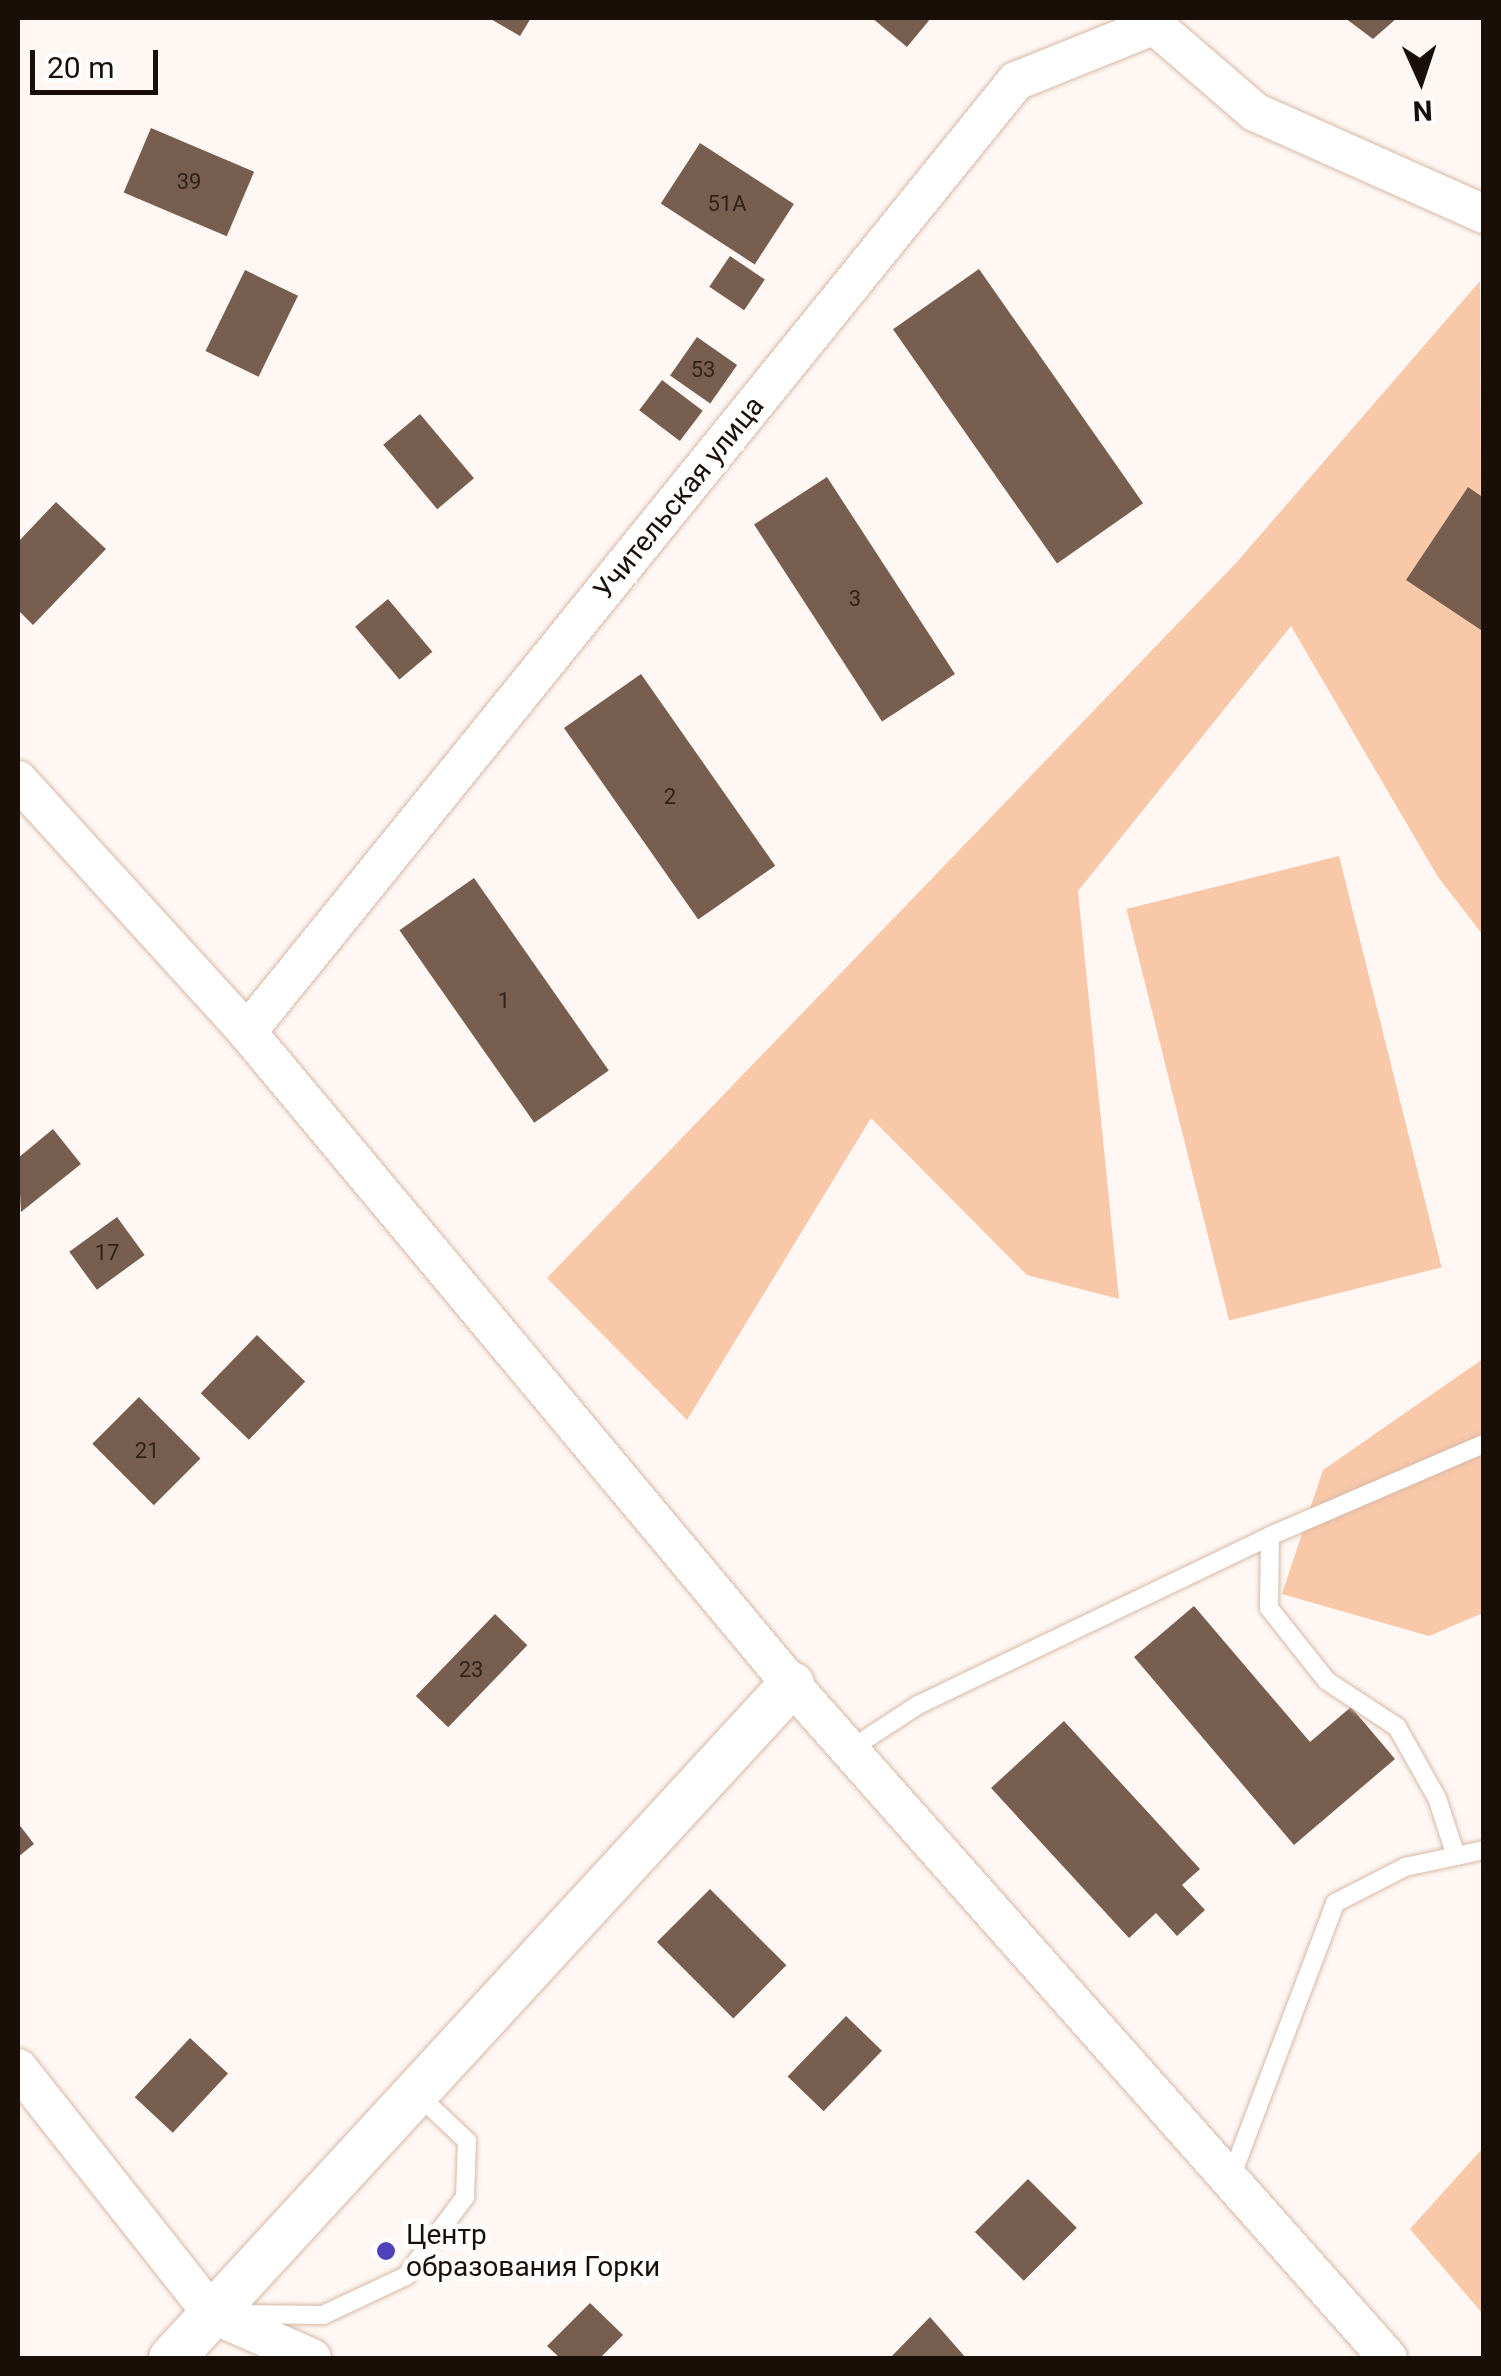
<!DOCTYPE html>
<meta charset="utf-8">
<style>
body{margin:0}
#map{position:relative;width:1501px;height:2376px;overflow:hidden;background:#fef7f3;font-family:Roboto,sans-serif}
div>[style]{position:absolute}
.green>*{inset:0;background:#f9c8a9;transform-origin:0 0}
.building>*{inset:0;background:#785e4e;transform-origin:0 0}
.roads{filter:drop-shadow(0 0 2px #d6b9a7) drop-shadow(0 0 2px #d6b9a7)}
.service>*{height:18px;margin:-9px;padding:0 9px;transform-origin:9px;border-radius:9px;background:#fff}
.minor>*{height:38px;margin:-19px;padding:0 19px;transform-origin:19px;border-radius:19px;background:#fff}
.tertiary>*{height:45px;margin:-22.5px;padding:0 22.5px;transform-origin:22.5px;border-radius:22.5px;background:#fff}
.dots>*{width:28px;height:28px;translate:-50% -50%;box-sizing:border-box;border:5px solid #fff;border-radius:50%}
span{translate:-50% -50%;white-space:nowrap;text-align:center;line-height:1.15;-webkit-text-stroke:10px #fff;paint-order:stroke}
.number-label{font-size:22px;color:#31231a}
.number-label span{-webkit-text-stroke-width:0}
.street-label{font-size:28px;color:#190f08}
.poi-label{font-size:28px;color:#190f08}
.left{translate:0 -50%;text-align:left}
.frame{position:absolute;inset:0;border:20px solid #190f08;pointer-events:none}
.north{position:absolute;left:1371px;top:30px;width:100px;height:100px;-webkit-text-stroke:8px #fff;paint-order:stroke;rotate:177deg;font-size:28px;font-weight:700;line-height:40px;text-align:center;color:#190f08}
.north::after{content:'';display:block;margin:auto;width:35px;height:45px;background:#190f08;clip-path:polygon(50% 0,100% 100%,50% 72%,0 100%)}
.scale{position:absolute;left:30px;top:50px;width:128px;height:45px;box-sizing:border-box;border:5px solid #190f08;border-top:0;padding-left:12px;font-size:30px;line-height:35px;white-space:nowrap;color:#190f08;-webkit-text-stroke:8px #fff;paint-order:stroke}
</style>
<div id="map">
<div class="green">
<div style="clip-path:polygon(1480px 281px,1483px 935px,1438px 877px,1291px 626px,1078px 891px,1119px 1299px,1027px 1275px,871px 1118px,687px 1420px,547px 1278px,1237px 562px)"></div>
<div style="left:1339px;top:856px;width:424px;height:219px;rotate:76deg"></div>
<div style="clip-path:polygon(1483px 1359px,1483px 1613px,1429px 1636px,1282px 1594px,1323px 1470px)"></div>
<div style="clip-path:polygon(1483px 2148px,1483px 2314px,1410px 2229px)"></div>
</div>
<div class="building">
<div style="clip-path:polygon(489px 18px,531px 18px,520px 36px)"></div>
<div style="clip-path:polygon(872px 18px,931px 18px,907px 47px)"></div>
<div style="clip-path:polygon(1345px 18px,1397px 18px,1373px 39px)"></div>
<div style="left:151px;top:128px;width:112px;height:70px;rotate:23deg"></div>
<div style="left:700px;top:143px;width:112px;height:72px;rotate:33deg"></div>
<div style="left:730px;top:256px;width:42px;height:37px;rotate:34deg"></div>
<div style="left:979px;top:269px;width:286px;height:105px;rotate:55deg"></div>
<div style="left:245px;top:270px;width:59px;height:90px;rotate:26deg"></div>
<div style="left:697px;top:337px;width:49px;height:47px;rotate:35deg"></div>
<div style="left:662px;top:380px;width:51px;height:38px;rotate:37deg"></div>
<div style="left:420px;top:414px;width:84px;height:48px;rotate:50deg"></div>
<div style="left:827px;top:477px;width:235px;height:87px;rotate:57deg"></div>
<div style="clip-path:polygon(1468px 487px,1484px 498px,1484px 632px,1406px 580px)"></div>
<div style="clip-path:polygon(56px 502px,106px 549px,33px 625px,18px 610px,18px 542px)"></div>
<div style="left:388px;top:599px;width:69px;height:43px;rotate:50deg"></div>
<div style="left:641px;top:674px;width:234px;height:94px;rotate:55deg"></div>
<div style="left:474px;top:878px;width:235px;height:91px;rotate:55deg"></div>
<div style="clip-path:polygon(53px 1129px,81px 1164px,21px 1212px,18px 1158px)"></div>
<div style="left:117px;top:1217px;width:47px;height:59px;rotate:54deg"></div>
<div style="left:257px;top:1335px;width:67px;height:81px;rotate:44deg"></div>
<div style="left:139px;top:1397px;width:87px;height:66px;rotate:45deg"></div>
<div style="clip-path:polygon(1194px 1606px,1310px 1742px,1351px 1707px,1395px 1759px,1294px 1845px,1134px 1657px)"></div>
<div style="left:495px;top:1614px;width:45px;height:114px;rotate:44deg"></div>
<div style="clip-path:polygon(1064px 1721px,1200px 1869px,1182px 1885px,1205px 1910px,1177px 1936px,1156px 1913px,1129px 1938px,991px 1788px)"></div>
<div style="clip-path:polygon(18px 1823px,34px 1844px,18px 1857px)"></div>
<div style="left:710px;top:1889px;width:108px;height:75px;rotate:45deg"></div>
<div style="left:846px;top:2016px;width:50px;height:84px;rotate:44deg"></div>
<div style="left:190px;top:2038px;width:52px;height:81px;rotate:43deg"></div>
<div style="left:1028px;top:2179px;width:69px;height:75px;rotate:45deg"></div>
<div style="clip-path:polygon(590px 2303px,623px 2335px,600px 2358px,560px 2358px,547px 2346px)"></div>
<div style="clip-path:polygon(930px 2317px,966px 2358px,890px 2358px)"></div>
</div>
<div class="roads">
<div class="service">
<div style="left:1270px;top:1536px;width:233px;rotate:-23.3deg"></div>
<div style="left:849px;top:1750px;width:82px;rotate:-33.1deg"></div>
<div style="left:918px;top:1705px;width:390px;rotate:-25.6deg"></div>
<div style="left:1270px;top:1536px;width:72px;rotate:90.8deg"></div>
<div style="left:1269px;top:1608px;width:93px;rotate:51.5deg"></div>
<div style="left:1327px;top:1681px;width:84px;rotate:33.3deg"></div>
<div style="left:1397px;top:1727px;width:81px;rotate:60.6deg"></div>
<div style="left:1437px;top:1798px;width:61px;rotate:71.9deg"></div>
<div style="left:1230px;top:2180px;width:296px;rotate:-69.2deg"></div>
<div style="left:1335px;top:1903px;width:79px;rotate:-27.2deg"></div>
<div style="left:1405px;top:1867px;width:81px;rotate:-12.1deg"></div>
<div style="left:237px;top:2314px;width:86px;rotate:0.7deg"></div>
<div style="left:323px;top:2315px;width:92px;rotate:-25.2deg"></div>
<div style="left:406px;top:2276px;width:99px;rotate:-53.2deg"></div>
<div style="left:465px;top:2197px;width:56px;rotate:-88deg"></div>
<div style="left:467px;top:2141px;width:71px;rotate:-136.7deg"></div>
</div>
<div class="minor">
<div style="left:1146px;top:18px;width:144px;rotate:40.8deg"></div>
<div style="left:1255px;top:112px;width:251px;rotate:24deg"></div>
<div style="left:18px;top:780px;width:341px;rotate:47.7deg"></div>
<div style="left:247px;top:1032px;width:849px;rotate:50.16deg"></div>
<div style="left:791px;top:1684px;width:900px;rotate:48.47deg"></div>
<div style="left:247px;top:1032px;width:1223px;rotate:-51.04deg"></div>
<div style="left:1016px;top:81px;width:150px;rotate:-21.9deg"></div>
<div style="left:18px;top:2068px;width:313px;rotate:51.7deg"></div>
<div style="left:212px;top:2314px;width:109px;rotate:23.7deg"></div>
</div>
<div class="tertiary">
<div style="left:171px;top:2358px;width:916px;rotate:-47.39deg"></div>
</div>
</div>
<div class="dots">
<div style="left:386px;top:2251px;background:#5043ba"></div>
</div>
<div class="number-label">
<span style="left:189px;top:182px">39</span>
<span style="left:727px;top:204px">51А</span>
<span style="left:703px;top:370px">53</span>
<span style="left:855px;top:599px">3</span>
<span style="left:670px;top:797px">2</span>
<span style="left:504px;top:1001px">1</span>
<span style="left:107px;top:1253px">17</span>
<span style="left:147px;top:1451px">21</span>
<span style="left:471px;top:1670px">23</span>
</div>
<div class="street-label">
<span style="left:679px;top:498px;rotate:-51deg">Учительская улица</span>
</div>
<div class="poi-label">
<span class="left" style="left:406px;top:2251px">Центр<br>образования Горки</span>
</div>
<div class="frame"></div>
<div class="north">N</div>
<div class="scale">20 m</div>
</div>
